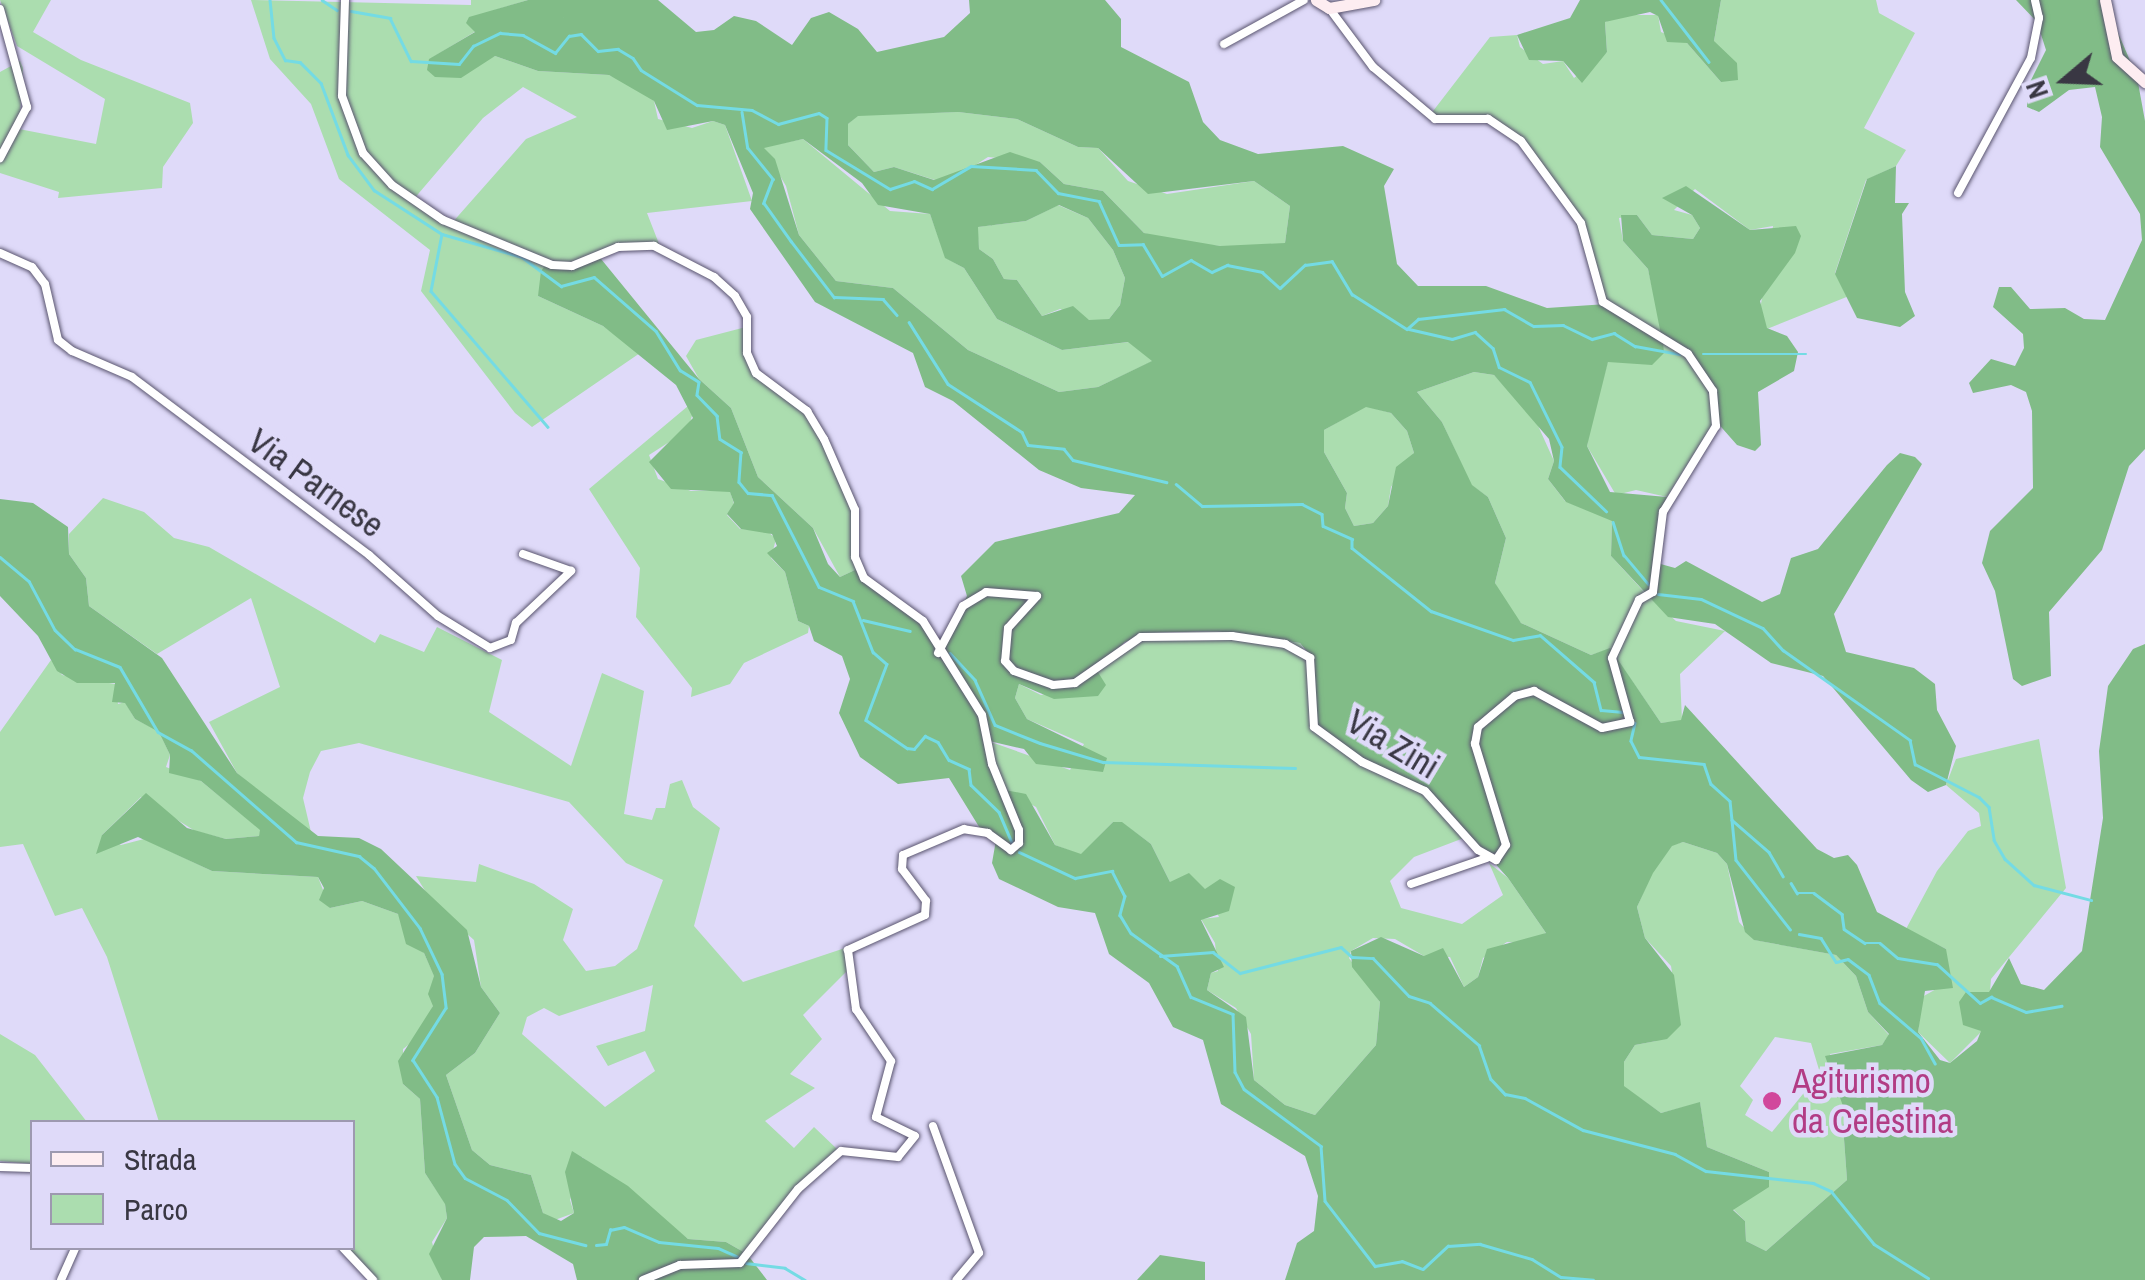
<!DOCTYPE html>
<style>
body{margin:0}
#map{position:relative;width:2145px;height:1280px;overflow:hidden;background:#dfdaf9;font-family:"Archivo Narrow",sans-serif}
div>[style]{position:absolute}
.green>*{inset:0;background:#abddaf}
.forest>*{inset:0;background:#81bc87}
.stream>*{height:2.5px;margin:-1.25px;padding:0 1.25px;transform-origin:1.25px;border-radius:1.25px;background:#74dbe4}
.roads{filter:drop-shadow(0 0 2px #5a556f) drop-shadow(0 0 2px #5a556f)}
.street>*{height:8px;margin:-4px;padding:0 4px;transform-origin:4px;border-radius:4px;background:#fff}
.secondary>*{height:11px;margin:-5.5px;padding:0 5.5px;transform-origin:5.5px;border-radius:5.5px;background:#fdedf1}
.dots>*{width:28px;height:28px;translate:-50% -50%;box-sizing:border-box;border:5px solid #dfdaf9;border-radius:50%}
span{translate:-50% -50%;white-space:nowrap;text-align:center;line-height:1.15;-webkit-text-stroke:9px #dfdaf9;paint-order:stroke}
.street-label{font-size:35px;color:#393743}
.hotel-label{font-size:35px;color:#b23c85}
.left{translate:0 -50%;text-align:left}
.legend{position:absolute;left:30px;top:1120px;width:325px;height:130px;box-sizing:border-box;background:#dfdaf9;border:2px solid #9d99b0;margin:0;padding:12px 18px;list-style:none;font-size:30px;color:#393743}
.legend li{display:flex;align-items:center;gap:20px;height:50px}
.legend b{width:50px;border:2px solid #9d99b0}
.north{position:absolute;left:2015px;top:30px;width:100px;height:100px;-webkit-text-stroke:8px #dfdaf9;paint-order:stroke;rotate:251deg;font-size:28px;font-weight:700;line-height:40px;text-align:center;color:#393743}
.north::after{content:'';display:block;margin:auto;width:35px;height:45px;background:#393743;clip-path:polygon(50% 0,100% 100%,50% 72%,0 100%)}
</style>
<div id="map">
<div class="green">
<div style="clip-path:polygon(0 0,51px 0,33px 32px,81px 60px,190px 103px,193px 123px,163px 167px,162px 188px,58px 198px,59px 192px,0 173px,0 72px,20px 61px,23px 68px,19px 129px,96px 144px,105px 99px,17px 46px)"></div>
<div style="clip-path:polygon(evenodd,251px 0,471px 5px,471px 0,528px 0,495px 10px,476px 31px,430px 59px,474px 64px,495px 56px,538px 71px,609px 75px,644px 91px,654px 101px,658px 119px,692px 128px,713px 121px,725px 125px,752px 201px,647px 213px,661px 249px,613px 249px,538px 296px,603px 326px,640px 353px,532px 427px,515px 413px,421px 291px,430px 250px,339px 179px,311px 104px,270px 59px,251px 0,523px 87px,577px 117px,526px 139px,451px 224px,413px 200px,483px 118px,523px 87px)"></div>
<div style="clip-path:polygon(1721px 0,1876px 0,1879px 13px,1915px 33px,1864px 128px,1906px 150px,1896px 166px,1866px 180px,1835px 273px,1849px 296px,1767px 329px,1759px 317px,1773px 226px,1750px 230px,1695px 189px,1674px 210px,1692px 215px,1700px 228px,1693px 239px,1652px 235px,1637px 215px,1619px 218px,1623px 241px,1648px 269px,1656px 304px,1706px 383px,1715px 420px,1667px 497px,1636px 490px,1616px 495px,1587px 446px,1590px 427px,1608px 361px,1652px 364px,1595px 286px,1572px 209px,1508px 131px,1497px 123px,1430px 115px,1490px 37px,1517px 35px,1520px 47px,1543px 64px,1563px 61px,1574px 78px,1607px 52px,1605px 22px,1622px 15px,1658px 15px,1661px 32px,1687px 43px,1721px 82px,1714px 41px)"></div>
<div style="clip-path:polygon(958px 112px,1017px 119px,1078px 147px,1098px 148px,1128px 181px,1167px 194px,1254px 181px,1290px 206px,1285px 243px,1267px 249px,1174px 243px,1144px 233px,1103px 191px,1064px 184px,1040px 162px,988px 157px,957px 177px,935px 180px,894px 167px,874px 172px,848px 145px,848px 124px,858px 115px)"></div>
<div style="clip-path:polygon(803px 139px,890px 211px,930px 214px,946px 258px,964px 268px,997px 319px,1062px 350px,1129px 342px,1153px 361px,1098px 387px,1059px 392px,968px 350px,893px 288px,836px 281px,799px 235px,786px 186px,763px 147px)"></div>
<div style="clip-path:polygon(1058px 205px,1088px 218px,1113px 250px,1125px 278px,1120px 305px,1109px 319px,1094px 322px,1060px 309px,1042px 316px,1017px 280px,1004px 279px,993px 259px,979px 249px,977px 227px,1026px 221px)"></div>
<div style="clip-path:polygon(746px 327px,751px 367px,809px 416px,853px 509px,857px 569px,840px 577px,813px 528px,758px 477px,731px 408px,699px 379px,686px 356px,696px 340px)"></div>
<div style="clip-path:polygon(1474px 372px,1494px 375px,1535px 419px,1554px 461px,1548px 479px,1565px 501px,1612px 520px,1611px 556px,1645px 593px,1676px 621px,1725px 631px,1680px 674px,1682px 721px,1661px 723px,1610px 649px,1591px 655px,1521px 623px,1503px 602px,1495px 583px,1506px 538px,1488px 497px,1471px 485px,1442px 422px,1417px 392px)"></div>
<div style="clip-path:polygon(688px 406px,693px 412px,688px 430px,649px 455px,658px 479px,691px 491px,730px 491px,734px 504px,727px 515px,740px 529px,766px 530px,776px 539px,771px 558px,785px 572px,798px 621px,809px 626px,808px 633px,744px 663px,730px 684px,691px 697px,692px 688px,636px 617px,640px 568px,589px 489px)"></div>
<div style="clip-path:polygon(1366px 406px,1391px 413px,1407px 431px,1414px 453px,1391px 487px,1388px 506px,1373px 523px,1354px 526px,1345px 508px,1347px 493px,1324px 452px,1324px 430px)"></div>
<div style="clip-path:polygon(evenodd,103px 498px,144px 512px,174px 538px,209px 547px,375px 643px,380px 634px,424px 652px,437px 627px,502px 660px,489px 712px,571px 766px,602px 673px,644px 691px,624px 814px,652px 820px,656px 808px,665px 808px,670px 784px,682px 780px,693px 807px,720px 828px,694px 926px,743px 982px,848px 947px,847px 971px,803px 1015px,822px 1039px,790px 1074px,815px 1088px,765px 1121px,794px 1148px,814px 1127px,837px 1149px,808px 1175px,747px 1254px,726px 1242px,688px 1239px,582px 1157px,570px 1200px,574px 1213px,552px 1221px,543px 1213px,531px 1175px,490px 1165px,472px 1150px,446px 1075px,475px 1053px,500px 1013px,481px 987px,474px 940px,432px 902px,416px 876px,476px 882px,479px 864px,534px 884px,573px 909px,563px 940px,586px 971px,615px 966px,637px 949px,663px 880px,626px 863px,569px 802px,359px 743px,321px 751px,310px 772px,303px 798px,311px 832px,279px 810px,237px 773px,209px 722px,280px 687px,251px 598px,157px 654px,89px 606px,86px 578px,69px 554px,69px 534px,103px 498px,653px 985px,645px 1031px,596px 1046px,608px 1066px,645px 1051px,655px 1071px,605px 1107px,522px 1034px,527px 1017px,544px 1008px,559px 1016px,653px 985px)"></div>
<div style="clip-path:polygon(1215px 631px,1300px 643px,1375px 765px,1430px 791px,1469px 836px,1414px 857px,1390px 881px,1401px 908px,1462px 924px,1503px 895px,1489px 863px,1508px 878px,1546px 933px,1527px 943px,1507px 942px,1483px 958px,1478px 977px,1464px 987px,1450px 957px,1424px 956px,1395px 939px,1373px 938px,1351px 951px,1349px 958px,1380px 1002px,1376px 1045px,1315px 1115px,1285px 1105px,1254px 1080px,1251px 1034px,1236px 1008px,1207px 990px,1211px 973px,1218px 971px,1215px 943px,1201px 919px,1219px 917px,1205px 889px,1170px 882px,1151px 844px,1121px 822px,1113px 822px,1081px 855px,1055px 845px,1036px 807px,1005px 790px,993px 765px,988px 741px,1070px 770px,1084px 744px,1027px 719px,1015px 698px,1019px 684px,1041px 695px,1102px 681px,1095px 669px,1138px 635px)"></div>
<div style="clip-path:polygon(51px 660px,62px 675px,115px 684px,118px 704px,125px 702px,135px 719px,159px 731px,170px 755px,166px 767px,201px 781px,261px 830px,259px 836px,226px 839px,195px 831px,141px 797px,102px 835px,121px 845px,144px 839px,212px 871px,318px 877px,330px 908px,362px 901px,398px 914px,424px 953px,434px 975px,433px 1006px,420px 1036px,403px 1049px,403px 1084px,420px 1099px,425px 1173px,445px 1203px,447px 1218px,432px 1242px,442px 1280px,370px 1280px,343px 1248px,352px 1248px,352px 1122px,159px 1122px,107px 957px,82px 908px,55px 916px,23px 844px,0 847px,0 732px)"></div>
<div style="clip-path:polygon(2039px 739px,2066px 888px,1991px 979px,1990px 992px,1966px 992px,1971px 1025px,1982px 1031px,1950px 1063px,1918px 1032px,1922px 997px,1938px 988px,1946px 949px,1906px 929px,1937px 871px,1968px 831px,1981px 826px,1979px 813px,1946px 785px,1956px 759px)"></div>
<div style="clip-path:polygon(evenodd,1683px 842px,1717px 853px,1727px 864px,1739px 922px,1755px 940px,1836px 955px,1856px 976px,1868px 1012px,1889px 1035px,1882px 1045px,1830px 1054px,1840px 1093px,1853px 1108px,1843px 1125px,1847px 1180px,1766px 1251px,1746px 1241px,1745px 1221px,1733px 1209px,1769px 1172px,1707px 1147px,1700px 1103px,1661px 1113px,1624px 1087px,1624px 1062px,1635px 1045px,1656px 1041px,1678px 1010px,1671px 966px,1645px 938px,1637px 907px,1652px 873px,1672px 845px,1683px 842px,1775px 1037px,1811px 1043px,1820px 1073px,1772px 1132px,1745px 1115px,1753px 1100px,1740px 1086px,1775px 1037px)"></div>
<div style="clip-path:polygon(0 1034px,35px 1055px,87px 1122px,32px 1122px,32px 1164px,0 1161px)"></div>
</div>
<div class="forest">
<div style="clip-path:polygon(evenodd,528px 0,658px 0,696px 32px,714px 30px,734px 16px,756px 21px,792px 45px,811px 18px,829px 12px,858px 29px,877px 52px,944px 37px,970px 13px,969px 0,1105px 0,1121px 19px,1121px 47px,1189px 82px,1203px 122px,1220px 140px,1258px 154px,1343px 146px,1394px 169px,1384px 186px,1397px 264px,1418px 286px,1486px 286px,1547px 308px,1607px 304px,1662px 340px,1648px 269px,1623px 241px,1621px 215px,1637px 215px,1652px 235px,1693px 239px,1700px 228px,1692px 215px,1662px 198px,1686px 186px,1750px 230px,1796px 226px,1801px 236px,1795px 253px,1760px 301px,1767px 328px,1787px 336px,1798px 352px,1794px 371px,1758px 392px,1761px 445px,1755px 451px,1737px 445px,1715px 420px,1706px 383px,1683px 352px,1663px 342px,1664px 353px,1652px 365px,1608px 362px,1587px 446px,1610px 492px,1667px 497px,1659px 515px,1657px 563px,1675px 568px,1686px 561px,1762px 602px,1780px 594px,1791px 558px,1818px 549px,1887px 465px,1900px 453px,1915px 457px,1922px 464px,1834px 614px,1846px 652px,1914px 668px,1935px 684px,1937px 710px,1956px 746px,1946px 785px,1928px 792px,1911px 780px,1823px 676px,1771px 663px,1715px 624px,1668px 617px,1611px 556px,1612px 521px,1566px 502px,1548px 479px,1554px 461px,1549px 439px,1494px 375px,1474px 372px,1417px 392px,1442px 422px,1472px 485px,1488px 497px,1506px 538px,1495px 583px,1521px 623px,1591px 655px,1610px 648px,1661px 723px,1681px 720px,1685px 705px,1817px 849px,1834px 858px,1848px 855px,1857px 865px,1877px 912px,1946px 949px,1953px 988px,1925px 991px,1918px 1032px,1940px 1060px,1950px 1063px,1977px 1041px,1981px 1031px,1963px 1025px,1959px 1002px,1966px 992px,1989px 992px,2009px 958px,2021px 984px,2044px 990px,2082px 951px,2103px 818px,2099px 751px,2108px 686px,2133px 649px,2145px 644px,2145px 1280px,1285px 1280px,1297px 1243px,1314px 1231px,1318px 1196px,1305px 1156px,1221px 1104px,1203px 1040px,1173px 1027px,1149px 983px,1109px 954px,1095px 913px,1058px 907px,999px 879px,992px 863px,996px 840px,981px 830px,949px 778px,898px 784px,860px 757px,839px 713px,850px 679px,842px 656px,814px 641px,809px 626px,798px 621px,785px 572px,767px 553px,777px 546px,772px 534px,741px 529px,727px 514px,734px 503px,730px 492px,671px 489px,649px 462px,693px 418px,676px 385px,603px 326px,538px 296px,541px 271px,547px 263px,562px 267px,597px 254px,699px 379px,731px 408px,758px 477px,813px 528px,828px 564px,840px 577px,857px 569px,917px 615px,939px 652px,967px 596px,961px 576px,995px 542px,1119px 513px,1135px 495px,1081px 488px,1039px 470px,953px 401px,925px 387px,913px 353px,815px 302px,750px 209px,753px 193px,725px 125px,713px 121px,667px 130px,654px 101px,609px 75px,538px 71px,495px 56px,461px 78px,435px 77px,427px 70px,429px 59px,475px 32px,466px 23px,469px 17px,528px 0,958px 112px,1017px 119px,1078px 147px,1098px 148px,1148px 194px,1254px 181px,1290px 206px,1285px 243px,1220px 246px,1144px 233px,1103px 191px,1064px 184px,1040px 162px,1010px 152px,934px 180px,894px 167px,874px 172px,848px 145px,848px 124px,858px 116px,958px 112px,528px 0,803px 139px,862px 183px,878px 205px,930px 214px,945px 258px,964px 268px,997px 319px,1062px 350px,1128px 342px,1152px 361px,1098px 387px,1059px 392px,968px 350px,893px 288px,836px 281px,799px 235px,775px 159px,764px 148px,803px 139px,528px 0,1059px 205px,1088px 218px,1113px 250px,1125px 278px,1120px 305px,1109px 319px,1089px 320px,1073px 306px,1042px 316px,1017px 280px,1004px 279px,993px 259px,979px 249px,978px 227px,1026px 221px,1059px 205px,528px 0,1366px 407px,1391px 413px,1407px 431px,1414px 453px,1396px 467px,1388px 506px,1373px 523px,1354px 526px,1345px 508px,1347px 493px,1324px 452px,1324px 430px,1366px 407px,528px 0,1215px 631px,1300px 643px,1312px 658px,1312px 719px,1321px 729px,1356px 755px,1430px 791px,1508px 878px,1546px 933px,1487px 949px,1478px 977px,1464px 987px,1443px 948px,1424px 956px,1381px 937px,1351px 951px,1352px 967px,1380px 1002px,1376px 1045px,1315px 1115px,1285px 1105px,1254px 1080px,1246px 1017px,1207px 990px,1211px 973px,1224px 967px,1201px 920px,1229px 911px,1235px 887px,1220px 879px,1205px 889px,1189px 873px,1170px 882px,1151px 844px,1122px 822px,1113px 822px,1081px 854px,1055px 845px,1026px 794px,1005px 790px,993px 765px,989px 741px,1024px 749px,1036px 764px,1103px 772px,1107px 758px,1027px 719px,1015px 698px,1019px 684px,1054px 699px,1098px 696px,1106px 685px,1096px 669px,1125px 642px,1154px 633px,1215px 631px,528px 0,1683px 842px,1717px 853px,1727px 864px,1745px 932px,1754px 940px,1836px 955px,1856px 976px,1868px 1012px,1889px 1034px,1882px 1045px,1825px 1056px,1843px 1106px,1853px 1108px,1843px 1125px,1847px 1180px,1766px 1251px,1746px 1241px,1745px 1221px,1733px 1210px,1769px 1187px,1769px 1172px,1707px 1147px,1700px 1102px,1661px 1113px,1624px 1086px,1624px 1062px,1635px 1045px,1667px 1039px,1681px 1025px,1674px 975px,1645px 938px,1637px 907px,1653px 873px,1672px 846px,1683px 842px)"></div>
<div style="clip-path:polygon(1580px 0,1721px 0,1714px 41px,1737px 63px,1738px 80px,1721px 82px,1687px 43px,1667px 42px,1658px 16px,1650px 12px,1605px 22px,1607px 52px,1582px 83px,1563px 61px,1529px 60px,1517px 35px,1570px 18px)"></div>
<div style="clip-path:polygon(2016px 0,2104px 0,2137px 77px,2145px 121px,2145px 449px,2129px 466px,2102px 550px,2049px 612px,2051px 676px,2022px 686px,2013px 679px,1995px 591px,1982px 563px,1990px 531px,2033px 488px,2032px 411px,2026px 392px,2011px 385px,1973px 393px,1969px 383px,1991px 359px,2015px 366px,2024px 348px,2023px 334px,1993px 307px,1999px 287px,2011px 287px,2030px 309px,2065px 308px,2084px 319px,2105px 320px,2142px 240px,2140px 214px,2100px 147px,2102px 117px,2095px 87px,2069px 90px,2039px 112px,2027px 107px,2028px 86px,2046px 50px,2037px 22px)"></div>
<div style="clip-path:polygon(1896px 166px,1895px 203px,1909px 203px,1902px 214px,1905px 292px,1915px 316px,1900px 327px,1857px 318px,1835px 274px,1867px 179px)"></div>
<div style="clip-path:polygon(0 499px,33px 503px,68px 527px,69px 554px,86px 578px,89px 606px,162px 658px,237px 773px,318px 836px,359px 838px,381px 849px,467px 930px,481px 987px,500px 1013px,475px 1053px,446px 1075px,472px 1150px,490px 1165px,531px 1175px,543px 1213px,561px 1221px,574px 1213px,565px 1172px,572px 1151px,628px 1186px,688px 1239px,726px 1242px,747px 1254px,767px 1280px,577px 1280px,573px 1264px,526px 1236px,484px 1237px,474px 1247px,470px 1280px,442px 1280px,429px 1254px,447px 1218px,445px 1204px,425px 1173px,420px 1099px,403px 1084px,398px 1061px,433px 1006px,428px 994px,434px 976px,424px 953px,406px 944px,398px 914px,362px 901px,330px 908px,319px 900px,324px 888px,318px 877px,212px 871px,138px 837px,96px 854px,102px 835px,146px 793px,187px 828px,226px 839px,259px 836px,260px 830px,201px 781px,169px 773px,170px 755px,159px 732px,135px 719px,125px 703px,112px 702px,115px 683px,77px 683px,57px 671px,38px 636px,0 596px)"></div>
<div style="clip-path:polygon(1160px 1255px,1205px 1262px,1205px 1280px,1137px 1280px)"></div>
</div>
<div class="stream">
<div style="left:270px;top:0;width:38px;rotate:84deg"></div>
<div style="left:274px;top:38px;width:25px;rotate:63deg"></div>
<div style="left:285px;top:60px;width:15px;rotate:8deg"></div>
<div style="left:300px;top:62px;width:30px;rotate:45deg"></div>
<div style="left:321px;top:83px;width:77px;rotate:69.4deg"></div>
<div style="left:348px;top:155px;width:44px;rotate:53.4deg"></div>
<div style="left:374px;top:190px;width:81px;rotate:32.9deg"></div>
<div style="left:442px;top:234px;width:83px;rotate:16deg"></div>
<div style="left:522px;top:257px;width:49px;rotate:36.6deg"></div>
<div style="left:561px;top:286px;width:34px;rotate:-15deg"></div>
<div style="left:594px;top:277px;width:82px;rotate:41.1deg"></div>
<div style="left:656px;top:331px;width:46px;rotate:58.4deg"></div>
<div style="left:680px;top:370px;width:22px;rotate:32deg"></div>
<div style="left:699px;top:382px;width:13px;rotate:99deg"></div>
<div style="left:697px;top:395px;width:29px;rotate:46deg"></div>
<div style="left:717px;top:416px;width:23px;rotate:83deg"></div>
<div style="left:720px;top:439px;width:25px;rotate:32deg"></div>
<div style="left:741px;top:452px;width:30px;rotate:94deg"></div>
<div style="left:739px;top:482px;width:14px;rotate:51deg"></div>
<div style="left:748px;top:493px;width:24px;rotate:5deg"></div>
<div style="left:772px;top:495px;width:103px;rotate:62.9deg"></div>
<div style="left:819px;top:587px;width:37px;rotate:22deg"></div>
<div style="left:853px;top:601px;width:55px;rotate:68.6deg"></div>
<div style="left:873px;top:652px;width:18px;rotate:41deg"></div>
<div style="left:887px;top:664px;width:60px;rotate:110.6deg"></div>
<div style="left:866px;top:720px;width:50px;rotate:34.3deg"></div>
<div style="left:907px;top:748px;width:7px;rotate:8deg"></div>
<div style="left:914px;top:749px;width:17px;rotate:-50deg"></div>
<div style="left:925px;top:736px;width:14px;rotate:25deg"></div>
<div style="left:938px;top:742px;width:21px;rotate:59deg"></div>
<div style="left:949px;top:760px;width:22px;rotate:24deg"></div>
<div style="left:969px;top:769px;width:16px;rotate:83deg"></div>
<div style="left:971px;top:785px;width:39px;rotate:44deg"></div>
<div style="left:999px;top:812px;width:33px;rotate:67deg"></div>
<div style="left:322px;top:0;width:18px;rotate:34deg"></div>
<div style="left:1661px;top:0;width:78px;rotate:52.3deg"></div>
<div style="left:351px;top:11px;width:40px;rotate:10deg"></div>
<div style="left:390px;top:18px;width:48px;rotate:64deg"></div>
<div style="left:411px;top:61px;width:48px;rotate:3.6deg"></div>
<div style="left:459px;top:64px;width:23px;rotate:-52deg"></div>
<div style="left:473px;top:46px;width:30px;rotate:-26deg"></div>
<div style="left:500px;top:33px;width:23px;rotate:5deg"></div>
<div style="left:523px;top:35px;width:37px;rotate:29deg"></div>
<div style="left:555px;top:53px;width:22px;rotate:-51deg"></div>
<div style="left:569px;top:36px;width:12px;rotate:-9deg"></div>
<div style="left:581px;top:34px;width:24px;rotate:45deg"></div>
<div style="left:598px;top:51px;width:20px;rotate:-6deg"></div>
<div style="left:618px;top:49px;width:17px;rotate:31deg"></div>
<div style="left:633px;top:58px;width:14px;rotate:56deg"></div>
<div style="left:641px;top:70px;width:66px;rotate:32deg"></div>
<div style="left:697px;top:105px;width:55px;rotate:5.2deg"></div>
<div style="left:752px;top:110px;width:30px;rotate:28deg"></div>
<div style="left:778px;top:124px;width:42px;rotate:-15deg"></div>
<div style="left:819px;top:113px;width:9px;rotate:32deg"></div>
<div style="left:827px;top:118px;width:32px;rotate:92deg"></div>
<div style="left:826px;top:150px;width:75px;rotate:31.4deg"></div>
<div style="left:890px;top:189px;width:25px;rotate:-18deg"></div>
<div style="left:914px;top:181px;width:20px;rotate:24deg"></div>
<div style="left:932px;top:189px;width:45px;rotate:-30.5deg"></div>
<div style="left:971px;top:166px;width:65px;rotate:3.5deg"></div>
<div style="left:1036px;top:170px;width:32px;rotate:46deg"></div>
<div style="left:1058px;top:193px;width:42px;rotate:11deg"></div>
<div style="left:1099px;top:201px;width:48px;rotate:65.6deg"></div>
<div style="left:1119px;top:245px;width:24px;rotate:-2deg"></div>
<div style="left:1143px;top:244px;width:37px;rotate:59deg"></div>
<div style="left:1162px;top:276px;width:33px;rotate:-29deg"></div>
<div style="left:1191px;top:260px;width:24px;rotate:30deg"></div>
<div style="left:1212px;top:272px;width:17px;rotate:-25deg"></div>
<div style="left:1227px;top:265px;width:36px;rotate:11deg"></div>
<div style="left:1262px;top:272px;width:24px;rotate:42deg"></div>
<div style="left:1280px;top:288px;width:34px;rotate:-43deg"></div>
<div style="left:1305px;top:265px;width:27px;rotate:-8deg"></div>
<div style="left:1332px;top:261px;width:39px;rotate:59deg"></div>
<div style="left:1352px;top:294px;width:65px;rotate:32.5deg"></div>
<div style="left:1407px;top:329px;width:15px;rotate:-42deg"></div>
<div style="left:1418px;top:319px;width:87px;rotate:-6.6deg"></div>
<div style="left:1504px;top:309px;width:34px;rotate:30deg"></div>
<div style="left:1534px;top:326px;width:29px;rotate:-2deg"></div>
<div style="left:1563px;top:325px;width:32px;rotate:26deg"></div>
<div style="left:1592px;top:339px;width:23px;rotate:-15deg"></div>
<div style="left:1614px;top:333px;width:25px;rotate:32deg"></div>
<div style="left:1635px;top:346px;width:45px;rotate:10.3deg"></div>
<div style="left:742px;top:112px;width:36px;rotate:81deg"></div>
<div style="left:748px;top:148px;width:40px;rotate:51deg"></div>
<div style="left:773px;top:179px;width:26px;rotate:111deg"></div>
<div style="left:764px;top:203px;width:47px;rotate:54.6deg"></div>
<div style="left:791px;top:241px;width:71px;rotate:52.5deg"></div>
<div style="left:834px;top:297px;width:49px;rotate:2.3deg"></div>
<div style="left:883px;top:299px;width:21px;rotate:49deg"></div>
<div style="left:442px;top:234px;width:58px;rotate:100.9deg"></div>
<div style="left:431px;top:291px;width:179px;rotate:49.3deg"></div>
<div style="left:909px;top:322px;width:73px;rotate:57.8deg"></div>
<div style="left:948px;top:384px;width:88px;rotate:33deg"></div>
<div style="left:1022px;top:432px;width:14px;rotate:65deg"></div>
<div style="left:1028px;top:445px;width:36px;rotate:6deg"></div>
<div style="left:1064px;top:449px;width:14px;rotate:51deg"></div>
<div style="left:1073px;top:460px;width:96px;rotate:13.3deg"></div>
<div style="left:1409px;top:329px;width:44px;rotate:13.1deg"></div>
<div style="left:1452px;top:339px;width:24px;rotate:-17deg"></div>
<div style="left:1475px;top:332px;width:24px;rotate:42deg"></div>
<div style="left:1493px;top:348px;width:20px;rotate:72deg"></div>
<div style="left:1499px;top:367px;width:34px;rotate:26deg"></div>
<div style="left:1530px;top:382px;width:72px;rotate:63.8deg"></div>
<div style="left:1562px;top:447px;width:20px;rotate:96deg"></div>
<div style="left:1560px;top:467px;width:64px;rotate:43.7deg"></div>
<div style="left:1703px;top:354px;width:103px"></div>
<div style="left:1176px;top:484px;width:34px;rotate:40deg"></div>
<div style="left:1202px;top:506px;width:100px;rotate:-1.1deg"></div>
<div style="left:1302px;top:504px;width:22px;rotate:27deg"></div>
<div style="left:1322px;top:514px;width:12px;rotate:85deg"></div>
<div style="left:1323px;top:526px;width:32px;rotate:24deg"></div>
<div style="left:1352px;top:539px;width:9px;rotate:90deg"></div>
<div style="left:1352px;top:548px;width:101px;rotate:38.6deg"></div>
<div style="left:1431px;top:611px;width:87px;rotate:19.5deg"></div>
<div style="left:1513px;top:640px;width:27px;rotate:-10deg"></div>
<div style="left:1540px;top:635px;width:72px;rotate:41deg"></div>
<div style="left:1594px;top:682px;width:29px;rotate:76deg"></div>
<div style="left:1601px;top:710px;width:25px;rotate:5deg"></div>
<div style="left:1613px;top:522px;width:35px;rotate:72deg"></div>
<div style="left:1624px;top:555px;width:38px;rotate:50deg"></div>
<div style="left:0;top:557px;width:38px;rotate:40deg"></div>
<div style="left:29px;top:581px;width:55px;rotate:62deg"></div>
<div style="left:55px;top:630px;width:28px;rotate:44deg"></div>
<div style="left:75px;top:649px;width:48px;rotate:21.8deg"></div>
<div style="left:120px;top:667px;width:75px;rotate:59.7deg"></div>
<div style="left:158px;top:732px;width:38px;rotate:29deg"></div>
<div style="left:191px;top:750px;width:140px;rotate:41.2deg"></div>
<div style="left:296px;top:842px;width:65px;rotate:12.5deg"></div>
<div style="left:359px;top:856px;width:19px;rotate:39deg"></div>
<div style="left:374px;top:868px;width:76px;rotate:52.5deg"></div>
<div style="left:420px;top:928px;width:51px;rotate:64.4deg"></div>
<div style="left:442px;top:974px;width:34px;rotate:83deg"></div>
<div style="left:446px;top:1008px;width:62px;rotate:122.4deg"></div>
<div style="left:413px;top:1060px;width:44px;rotate:57deg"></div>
<div style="left:437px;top:1097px;width:69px;rotate:75deg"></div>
<div style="left:455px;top:1164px;width:17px;rotate:54deg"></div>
<div style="left:465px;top:1178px;width:47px;rotate:27.6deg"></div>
<div style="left:507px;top:1200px;width:46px;rotate:45.9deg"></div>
<div style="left:539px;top:1233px;width:48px;rotate:14.6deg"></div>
<div style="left:1658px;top:594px;width:43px;rotate:6.6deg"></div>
<div style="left:1701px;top:599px;width:68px;rotate:25.1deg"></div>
<div style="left:1763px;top:628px;width:30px;rotate:48deg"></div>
<div style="left:1783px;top:650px;width:156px;rotate:35.3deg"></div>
<div style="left:1910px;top:740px;width:25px;rotate:78deg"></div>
<div style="left:1915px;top:764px;width:72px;rotate:27.3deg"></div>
<div style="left:1979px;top:797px;width:14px;rotate:45deg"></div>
<div style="left:1989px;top:807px;width:33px;rotate:81deg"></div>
<div style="left:1994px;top:840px;width:22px;rotate:60deg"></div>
<div style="left:2005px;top:859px;width:39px;rotate:42deg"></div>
<div style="left:2034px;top:885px;width:59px;rotate:14.7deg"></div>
<div style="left:863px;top:620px;width:48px;rotate:13.2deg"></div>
<div style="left:950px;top:653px;width:37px;rotate:47deg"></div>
<div style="left:975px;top:680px;width:49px;rotate:66deg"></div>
<div style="left:995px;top:725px;width:48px;rotate:21.8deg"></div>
<div style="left:1040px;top:743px;width:66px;rotate:16.8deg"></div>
<div style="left:1103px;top:762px;width:192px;rotate:1.8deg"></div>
<div style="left:1635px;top:723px;width:18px;rotate:103deg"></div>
<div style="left:1631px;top:741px;width:18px;rotate:63deg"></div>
<div style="left:1639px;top:757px;width:65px;rotate:6.1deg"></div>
<div style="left:1704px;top:764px;width:21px;rotate:71deg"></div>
<div style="left:1711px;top:784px;width:25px;rotate:42deg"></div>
<div style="left:1730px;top:801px;width:19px;rotate:84deg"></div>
<div style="left:1732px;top:820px;width:49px;rotate:40.9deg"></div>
<div style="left:1769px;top:852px;width:28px;rotate:60deg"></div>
<div style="left:1732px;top:820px;width:40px;rotate:84.3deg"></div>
<div style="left:1736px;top:860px;width:88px;rotate:52deg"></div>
<div style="left:1019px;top:852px;width:62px;rotate:24.9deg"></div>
<div style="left:1075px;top:878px;width:38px;rotate:-11deg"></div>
<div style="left:1112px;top:871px;width:28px;rotate:63deg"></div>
<div style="left:1125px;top:896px;width:20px;rotate:105deg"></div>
<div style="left:1120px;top:915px;width:21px;rotate:59deg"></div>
<div style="left:1131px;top:933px;width:57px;rotate:35.7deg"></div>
<div style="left:1177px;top:966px;width:34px;rotate:66deg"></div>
<div style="left:1191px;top:997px;width:45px;rotate:22deg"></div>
<div style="left:1233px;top:1014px;width:58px;rotate:88deg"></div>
<div style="left:1235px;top:1072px;width:19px;rotate:62deg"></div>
<div style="left:1244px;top:1089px;width:96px;rotate:36.5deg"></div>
<div style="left:1321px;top:1146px;width:55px;rotate:85.8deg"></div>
<div style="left:1325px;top:1201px;width:82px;rotate:52.4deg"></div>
<div style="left:1375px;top:1266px;width:27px;rotate:-10deg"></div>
<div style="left:1402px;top:1261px;width:22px;rotate:21deg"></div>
<div style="left:1423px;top:1269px;width:34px;rotate:-43deg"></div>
<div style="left:1448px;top:1246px;width:32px;rotate:-4deg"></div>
<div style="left:1480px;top:1244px;width:54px;rotate:16.1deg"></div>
<div style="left:1532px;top:1259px;width:34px;rotate:32deg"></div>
<div style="left:1561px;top:1277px;width:32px;rotate:5deg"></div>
<div style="left:1791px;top:883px;width:12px;rotate:59deg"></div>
<div style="left:1797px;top:893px;width:17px"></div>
<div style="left:1814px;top:893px;width:35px;rotate:37deg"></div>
<div style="left:1842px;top:914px;width:15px;rotate:82deg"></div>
<div style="left:1844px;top:929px;width:25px;rotate:34deg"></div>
<div style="left:1865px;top:943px;width:15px"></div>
<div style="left:1880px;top:943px;width:23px;rotate:40deg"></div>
<div style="left:1898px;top:958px;width:39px;rotate:9deg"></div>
<div style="left:1937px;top:964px;width:58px;rotate:42.2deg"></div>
<div style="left:1980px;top:1003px;width:13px;rotate:-29deg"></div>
<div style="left:1991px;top:997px;width:38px;rotate:23deg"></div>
<div style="left:2026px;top:1012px;width:36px;rotate:-10deg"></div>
<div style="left:1799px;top:934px;width:22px;rotate:10deg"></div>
<div style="left:1821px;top:938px;width:28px;rotate:58deg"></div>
<div style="left:1836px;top:962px;width:12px;rotate:-14deg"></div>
<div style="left:1848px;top:959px;width:26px;rotate:37deg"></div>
<div style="left:1869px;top:975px;width:30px;rotate:69deg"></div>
<div style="left:1880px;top:1003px;width:54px;rotate:40.5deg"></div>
<div style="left:1921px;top:1038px;width:29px;rotate:61deg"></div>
<div style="left:1160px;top:956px;width:53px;rotate:-4.3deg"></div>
<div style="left:1213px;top:952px;width:34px;rotate:38deg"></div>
<div style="left:1240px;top:973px;width:104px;rotate:-14.4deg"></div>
<div style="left:1341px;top:947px;width:15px;rotate:42deg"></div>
<div style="left:1352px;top:957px;width:21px;rotate:3deg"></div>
<div style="left:1373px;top:958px;width:52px;rotate:46.5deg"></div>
<div style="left:1409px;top:996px;width:22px;rotate:18deg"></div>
<div style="left:1430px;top:1003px;width:65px;rotate:40.6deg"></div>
<div style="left:1479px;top:1045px;width:36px;rotate:71deg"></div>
<div style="left:1491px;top:1079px;width:21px;rotate:47deg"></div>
<div style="left:1505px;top:1094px;width:20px;rotate:11deg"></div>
<div style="left:1525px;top:1098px;width:66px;rotate:28.9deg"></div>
<div style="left:1583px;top:1130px;width:95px;rotate:14.6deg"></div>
<div style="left:1675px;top:1154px;width:35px;rotate:29deg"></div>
<div style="left:1706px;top:1171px;width:108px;rotate:6.4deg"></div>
<div style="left:1813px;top:1183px;width:20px;rotate:24deg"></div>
<div style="left:1831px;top:1191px;width:68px;rotate:50.9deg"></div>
<div style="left:1874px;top:1244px;width:64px;rotate:32.2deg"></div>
<div style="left:596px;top:1245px;width:10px;rotate:-6deg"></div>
<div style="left:606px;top:1244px;width:15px;rotate:-74deg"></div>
<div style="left:610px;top:1230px;width:14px;rotate:-12deg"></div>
<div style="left:624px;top:1227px;width:38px;rotate:23deg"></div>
<div style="left:659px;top:1242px;width:59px;rotate:5.8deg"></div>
<div style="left:718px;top:1248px;width:22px;rotate:24deg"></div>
<div style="left:746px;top:1263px;width:39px;rotate:7deg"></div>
<div style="left:785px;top:1268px;width:23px;rotate:31deg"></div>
</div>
<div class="roads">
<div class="street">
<div style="left:345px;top:0;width:96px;rotate:91.8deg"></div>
<div style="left:342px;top:96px;width:61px;rotate:69.8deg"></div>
<div style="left:363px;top:153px;width:43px;rotate:47.8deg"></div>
<div style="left:392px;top:185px;width:62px;rotate:34.5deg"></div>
<div style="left:443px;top:220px;width:118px;rotate:22.4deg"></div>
<div style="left:552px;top:265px;width:20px;rotate:3deg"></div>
<div style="left:572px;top:266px;width:50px;rotate:-22.4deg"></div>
<div style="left:618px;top:247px;width:36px;rotate:-2deg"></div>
<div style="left:654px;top:246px;width:68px;rotate:27.3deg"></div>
<div style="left:714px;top:277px;width:28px;rotate:42deg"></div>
<div style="left:735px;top:296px;width:24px;rotate:60deg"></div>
<div style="left:747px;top:317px;width:36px;rotate:90deg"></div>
<div style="left:747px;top:353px;width:22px;rotate:66deg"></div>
<div style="left:756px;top:373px;width:64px;rotate:36.7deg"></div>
<div style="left:807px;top:411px;width:33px;rotate:59deg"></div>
<div style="left:824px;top:439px;width:77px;rotate:66.4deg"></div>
<div style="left:855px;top:510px;width:47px;rotate:90deg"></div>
<div style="left:855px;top:557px;width:23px;rotate:67deg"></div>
<div style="left:864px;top:578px;width:73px;rotate:36.1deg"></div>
<div style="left:923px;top:621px;width:111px;rotate:57.9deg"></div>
<div style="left:982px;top:715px;width:50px;rotate:78.5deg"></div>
<div style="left:992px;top:764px;width:71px;rotate:67.8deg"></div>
<div style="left:1019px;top:830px;width:13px;rotate:90deg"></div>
<div style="left:1019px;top:843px;width:11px;rotate:139deg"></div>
<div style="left:1011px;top:850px;width:29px;rotate:-144deg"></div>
<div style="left:988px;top:833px;width:24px;rotate:-171deg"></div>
<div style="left:964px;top:829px;width:66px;rotate:156.9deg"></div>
<div style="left:903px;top:855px;width:14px;rotate:94deg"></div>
<div style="left:902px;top:869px;width:40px;rotate:53deg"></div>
<div style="left:926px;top:901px;width:14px;rotate:94deg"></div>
<div style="left:925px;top:915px;width:85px;rotate:155.6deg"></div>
<div style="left:848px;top:950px;width:60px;rotate:82.3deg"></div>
<div style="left:856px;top:1009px;width:63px;rotate:56.1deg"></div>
<div style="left:891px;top:1061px;width:58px;rotate:105deg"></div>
<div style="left:876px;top:1117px;width:43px;rotate:26deg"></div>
<div style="left:915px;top:1136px;width:27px;rotate:129deg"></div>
<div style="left:898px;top:1157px;width:57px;rotate:-174deg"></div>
<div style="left:841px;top:1151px;width:57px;rotate:138.5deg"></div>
<div style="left:798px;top:1189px;width:94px;rotate:128.1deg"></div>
<div style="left:740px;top:1263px;width:60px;rotate:178.1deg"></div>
<div style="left:680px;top:1265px;width:40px;rotate:158deg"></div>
<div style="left:0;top:9px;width:102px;rotate:74.6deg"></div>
<div style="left:27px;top:107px;width:58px;rotate:117.9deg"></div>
<div style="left:1224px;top:44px;width:91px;rotate:-28.8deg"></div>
<div style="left:1958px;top:193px;width:153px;rotate:-61.6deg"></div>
<div style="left:2031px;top:58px;width:41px;rotate:-78.7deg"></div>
<div style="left:2039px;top:18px;width:18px;rotate:-103deg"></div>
<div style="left:0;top:253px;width:35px;rotate:24deg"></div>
<div style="left:32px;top:267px;width:21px;rotate:53deg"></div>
<div style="left:45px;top:284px;width:57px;rotate:76.9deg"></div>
<div style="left:58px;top:340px;width:18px;rotate:38deg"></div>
<div style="left:72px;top:351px;width:65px;rotate:23.4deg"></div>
<div style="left:132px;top:377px;width:296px;rotate:36.9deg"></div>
<div style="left:369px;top:555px;width:92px;rotate:41.5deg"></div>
<div style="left:438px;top:616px;width:61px;rotate:31.6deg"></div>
<div style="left:490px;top:648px;width:22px;rotate:-21deg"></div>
<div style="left:511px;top:640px;width:18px;rotate:-74deg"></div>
<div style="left:516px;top:623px;width:76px;rotate:-43.4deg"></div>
<div style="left:571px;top:571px;width:51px;rotate:-160.5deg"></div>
<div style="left:938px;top:653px;width:53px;rotate:-62deg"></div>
<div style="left:963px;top:606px;width:27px;rotate:-31deg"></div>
<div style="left:986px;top:592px;width:51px;rotate:4.5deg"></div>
<div style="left:1037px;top:596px;width:43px;rotate:132.2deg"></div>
<div style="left:1008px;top:628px;width:33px;rotate:95deg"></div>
<div style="left:1005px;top:661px;width:13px;rotate:48deg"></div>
<div style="left:1014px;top:671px;width:41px;rotate:19.7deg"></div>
<div style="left:1053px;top:685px;width:22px;rotate:-5deg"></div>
<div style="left:1075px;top:683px;width:80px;rotate:-34.9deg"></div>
<div style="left:1141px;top:637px;width:91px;rotate:-0.6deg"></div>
<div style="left:1232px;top:636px;width:54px;rotate:8.6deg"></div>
<div style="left:1285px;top:644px;width:29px;rotate:29deg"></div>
<div style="left:1310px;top:658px;width:69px;rotate:86.7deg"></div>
<div style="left:1314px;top:727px;width:59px;rotate:36.1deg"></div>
<div style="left:1362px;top:762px;width:69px;rotate:24.7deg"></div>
<div style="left:1425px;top:791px;width:79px;rotate:48.1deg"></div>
<div style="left:1478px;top:850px;width:21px;rotate:29deg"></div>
<div style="left:1496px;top:860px;width:18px;rotate:-56deg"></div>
<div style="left:1506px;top:845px;width:106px;rotate:-107.1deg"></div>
<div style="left:1475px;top:744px;width:17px;rotate:-80deg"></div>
<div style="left:1478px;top:727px;width:48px;rotate:-40deg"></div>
<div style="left:1515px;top:696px;width:20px;rotate:-15deg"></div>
<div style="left:1534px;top:691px;width:77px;rotate:28.6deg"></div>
<div style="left:1602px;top:728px;width:29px;rotate:-12deg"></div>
<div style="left:1630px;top:722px;width:66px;rotate:-105.7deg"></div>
<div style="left:1612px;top:658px;width:64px;rotate:-65deg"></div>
<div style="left:1639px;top:600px;width:16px;rotate:-30deg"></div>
<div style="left:1653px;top:592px;width:81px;rotate:-82.9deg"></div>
<div style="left:1663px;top:512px;width:101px;rotate:-58.4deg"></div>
<div style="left:1716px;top:426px;width:35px;rotate:-95deg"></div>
<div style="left:1713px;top:391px;width:45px;rotate:-124deg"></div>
<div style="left:1688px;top:354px;width:100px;rotate:-148.5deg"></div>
<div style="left:1603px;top:302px;width:82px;rotate:-105.6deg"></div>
<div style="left:1581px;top:223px;width:102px;rotate:-126.2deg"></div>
<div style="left:1521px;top:141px;width:40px;rotate:-146deg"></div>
<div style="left:1488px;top:119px;width:53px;rotate:180deg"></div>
<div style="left:1435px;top:119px;width:81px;rotate:-140deg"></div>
<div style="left:1373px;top:67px;width:74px;rotate:-126.7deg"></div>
<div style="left:1411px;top:884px;width:80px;rotate:-18.9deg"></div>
<div style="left:933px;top:1126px;width:135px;rotate:70.1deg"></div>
<div style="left:979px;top:1253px;width:35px;rotate:130deg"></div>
<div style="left:0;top:1167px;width:32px;rotate:2deg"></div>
<div style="left:343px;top:1248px;width:44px;rotate:46.8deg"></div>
<div style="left:61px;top:1280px;width:35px;rotate:-66deg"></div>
</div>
<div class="secondary">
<div style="left:1316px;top:0;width:15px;rotate:32deg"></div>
<div style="left:1329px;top:8px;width:46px;rotate:-10.1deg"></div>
<div style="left:2105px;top:0;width:58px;rotate:78.1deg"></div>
<div style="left:2117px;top:57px;width:38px;rotate:42deg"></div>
</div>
</div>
<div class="dots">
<div style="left:1772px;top:1101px;background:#d1479c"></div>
</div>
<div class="street-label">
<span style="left:316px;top:483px;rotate:36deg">Via Parnese</span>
<span style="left:1393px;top:744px;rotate:31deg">Via Zini</span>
</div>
<div class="hotel-label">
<span class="left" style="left:1792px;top:1101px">Agiturismo<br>da Celestina</span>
</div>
<ul class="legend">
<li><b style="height:12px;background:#fdedf1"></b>Strada</li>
<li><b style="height:28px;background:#abddaf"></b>Parco</li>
</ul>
<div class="north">N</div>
</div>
